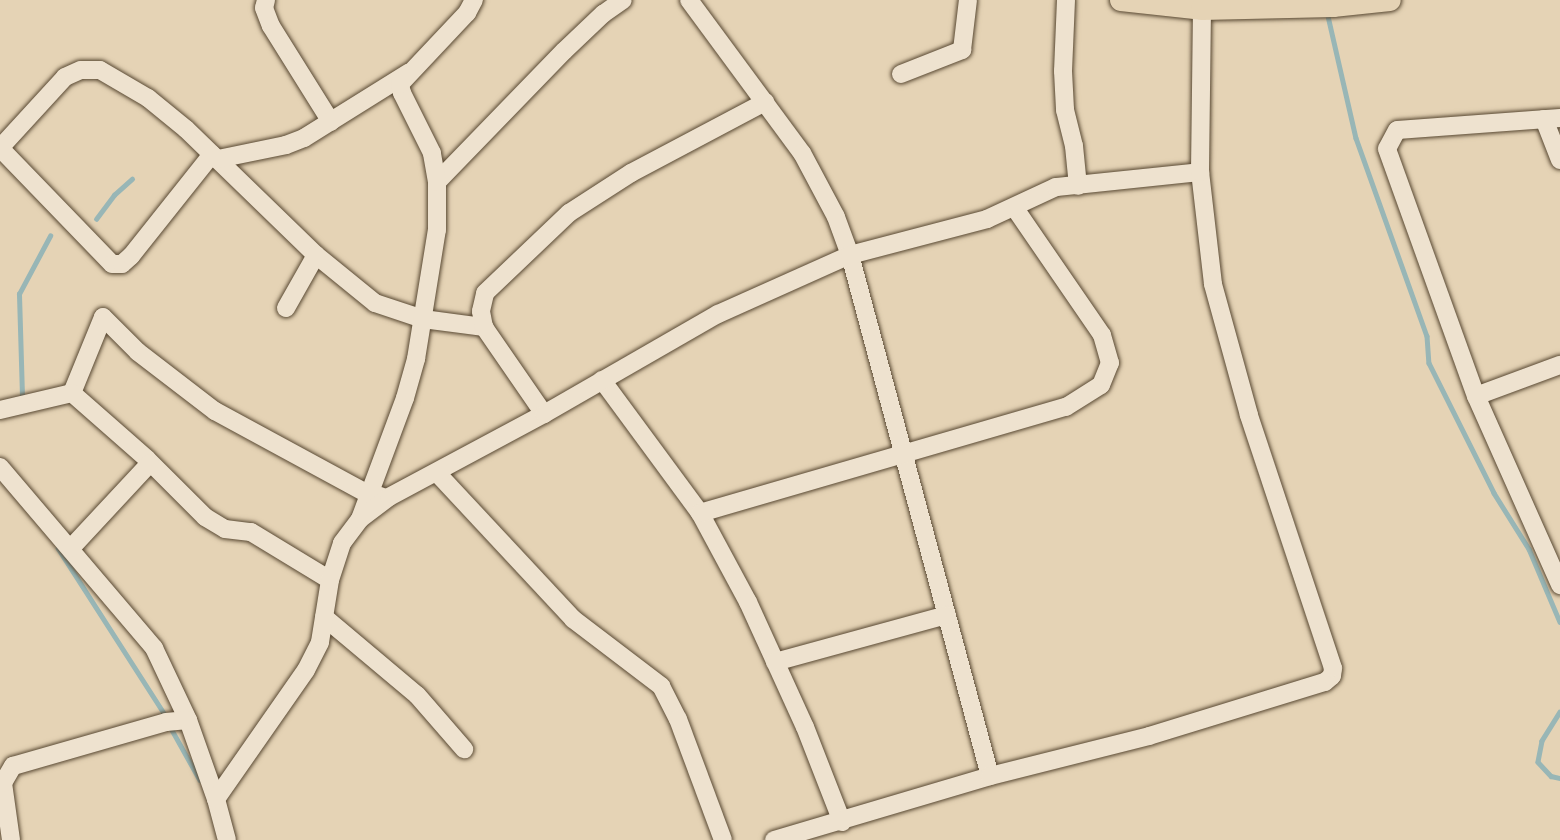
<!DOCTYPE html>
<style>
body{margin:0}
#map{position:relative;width:1560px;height:840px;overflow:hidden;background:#e5d3b5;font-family:"IM FELL English",serif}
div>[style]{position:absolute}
.stream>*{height:4.5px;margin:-2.25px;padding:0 2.25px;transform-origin:2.25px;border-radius:2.25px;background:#98b6b6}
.roads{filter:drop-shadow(0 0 2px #584832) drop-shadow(0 0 2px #584832)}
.minor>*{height:18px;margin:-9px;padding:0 9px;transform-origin:9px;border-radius:9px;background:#eee2cf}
.major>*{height:22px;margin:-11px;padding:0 11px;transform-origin:11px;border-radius:11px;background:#e5d3b5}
span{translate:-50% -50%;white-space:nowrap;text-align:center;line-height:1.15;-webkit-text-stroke:4.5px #eee2cf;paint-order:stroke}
</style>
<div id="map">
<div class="stream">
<div style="left:1328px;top:16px;width:125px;rotate:77.1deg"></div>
<div style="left:1356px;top:138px;width:210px;rotate:70.3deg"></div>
<div style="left:1427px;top:336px;width:27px;rotate:86deg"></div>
<div style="left:1429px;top:363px;width:145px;rotate:63.4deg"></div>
<div style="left:1494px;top:493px;width:66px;rotate:58deg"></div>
<div style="left:1529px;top:549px;width:79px;rotate:67deg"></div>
<div style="left:96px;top:219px;width:30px;rotate:-53deg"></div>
<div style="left:114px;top:195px;width:24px;rotate:-42deg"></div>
<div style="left:22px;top:396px;width:102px;rotate:-91.7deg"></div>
<div style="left:19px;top:294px;width:66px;rotate:-61.9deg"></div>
<div style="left:58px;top:548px;width:196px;rotate:57.3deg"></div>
<div style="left:1560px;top:712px;width:34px;rotate:122deg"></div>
<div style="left:1542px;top:741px;width:21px;rotate:101deg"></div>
<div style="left:1538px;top:762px;width:19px;rotate:47deg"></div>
<div style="left:1551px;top:776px;width:9px;rotate:13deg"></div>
<div style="left:172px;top:730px;width:57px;rotate:60.8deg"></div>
</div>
<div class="roads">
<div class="minor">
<div style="left:266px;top:0;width:8px;rotate:104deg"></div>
<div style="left:264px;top:8px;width:19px;rotate:69deg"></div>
<div style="left:271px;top:26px;width:113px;rotate:58deg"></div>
<div style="left:689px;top:0;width:190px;rotate:53.6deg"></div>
<div style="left:802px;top:153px;width:72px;rotate:62deg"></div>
<div style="left:836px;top:217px;width:40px;rotate:69.8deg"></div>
<div style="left:850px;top:255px;width:539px;rotate:74.96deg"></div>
<div style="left:1066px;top:0;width:71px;rotate:92.4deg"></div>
<div style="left:1063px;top:71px;width:39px;rotate:87deg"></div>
<div style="left:1065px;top:110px;width:37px;rotate:76deg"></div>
<div style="left:1074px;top:146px;width:40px;rotate:84.3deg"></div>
<div style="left:901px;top:74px;width:66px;rotate:-21.5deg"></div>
<div style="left:962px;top:50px;width:50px;rotate:-83.2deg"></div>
<div style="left:1560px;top:118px;width:163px;rotate:175.8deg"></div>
<div style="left:1397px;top:130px;width:21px;rotate:118deg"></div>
<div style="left:1387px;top:149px;width:263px;rotate:70.2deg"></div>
<div style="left:1476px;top:396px;width:207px;rotate:66deg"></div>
<div style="left:1544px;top:119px;width:44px;rotate:68.7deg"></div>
<div style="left:0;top:148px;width:96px;rotate:-47.5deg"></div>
<div style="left:65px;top:77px;width:17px;rotate:-24deg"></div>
<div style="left:81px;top:70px;width:19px"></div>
<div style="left:100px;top:70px;width:56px;rotate:30.3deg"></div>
<div style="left:148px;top:98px;width:49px;rotate:39.2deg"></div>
<div style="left:186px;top:129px;width:181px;rotate:44.1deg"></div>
<div style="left:316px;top:255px;width:76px;rotate:39.1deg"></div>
<div style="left:375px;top:303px;width:51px;rotate:18.4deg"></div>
<div style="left:423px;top:319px;width:62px;rotate:7.5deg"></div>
<div style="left:0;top:148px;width:161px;rotate:46deg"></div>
<div style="left:112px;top:264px;width:10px"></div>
<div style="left:122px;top:264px;width:12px;rotate:-42deg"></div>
<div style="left:131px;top:256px;width:130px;rotate:-51.5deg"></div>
<div style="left:218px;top:159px;width:69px;rotate:-11.6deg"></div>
<div style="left:286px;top:145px;width:19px;rotate:-21deg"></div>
<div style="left:304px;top:138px;width:123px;rotate:-32deg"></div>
<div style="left:437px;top:182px;width:182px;rotate:-45.9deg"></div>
<div style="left:564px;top:51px;width:54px;rotate:-43.5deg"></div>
<div style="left:603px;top:14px;width:24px;rotate:-35deg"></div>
<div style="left:286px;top:308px;width:61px;rotate:-60.5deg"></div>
<div style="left:602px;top:380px;width:165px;rotate:53.6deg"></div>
<div style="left:700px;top:513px;width:101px;rotate:61.7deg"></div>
<div style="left:748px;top:602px;width:137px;rotate:65.5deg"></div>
<div style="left:805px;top:727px;width:102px;rotate:68.7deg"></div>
<div style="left:72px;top:393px;width:82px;rotate:-67.8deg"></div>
<div style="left:103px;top:317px;width:49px;rotate:45deg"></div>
<div style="left:138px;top:352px;width:97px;rotate:37.5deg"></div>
<div style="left:215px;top:411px;width:174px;rotate:28.5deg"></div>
<div style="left:368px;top:494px;width:13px;rotate:9deg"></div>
<div style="left:72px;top:393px;width:100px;rotate:41.3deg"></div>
<div style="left:147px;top:459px;width:82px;rotate:45deg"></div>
<div style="left:205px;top:517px;width:23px;rotate:31deg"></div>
<div style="left:225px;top:529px;width:26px;rotate:7deg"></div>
<div style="left:251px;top:532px;width:92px;rotate:31.3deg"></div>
<div style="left:1476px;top:396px;width:90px;rotate:-20.3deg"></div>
<div style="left:0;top:410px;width:74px;rotate:-13.3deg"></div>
<div style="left:544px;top:414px;width:106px;rotate:-124.6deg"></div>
<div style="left:484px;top:327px;width:16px;rotate:-101deg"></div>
<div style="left:481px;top:311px;width:18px;rotate:-77deg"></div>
<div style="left:485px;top:293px;width:116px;rotate:-43.6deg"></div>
<div style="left:569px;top:213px;width:74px;rotate:-32.8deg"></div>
<div style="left:631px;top:173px;width:152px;rotate:-27.9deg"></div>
<div style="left:0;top:467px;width:238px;rotate:49.6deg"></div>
<div style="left:154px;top:648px;width:80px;rotate:64.7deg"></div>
<div style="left:188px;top:720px;width:84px;rotate:70.5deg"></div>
<div style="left:216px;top:799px;width:42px;rotate:75deg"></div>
<div style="left:437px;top:473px;width:200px;rotate:47deg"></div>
<div style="left:573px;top:619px;width:111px;rotate:37.3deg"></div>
<div style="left:661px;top:686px;width:37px;rotate:63deg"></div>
<div style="left:678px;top:719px;width:129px;rotate:69.6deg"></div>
<div style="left:700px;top:513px;width:381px;rotate:-16.2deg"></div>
<div style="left:1066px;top:407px;width:41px;rotate:-32.2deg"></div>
<div style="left:1101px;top:385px;width:24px;rotate:-68deg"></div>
<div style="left:1110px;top:363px;width:29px;rotate:-106deg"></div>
<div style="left:1102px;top:335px;width:155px;rotate:-124.5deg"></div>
<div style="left:360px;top:519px;width:129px;rotate:-69.6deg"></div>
<div style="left:405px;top:398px;width:41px;rotate:-74.2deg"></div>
<div style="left:416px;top:359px;width:131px;rotate:-80.8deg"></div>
<div style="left:437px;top:230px;width:48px;rotate:-90deg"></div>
<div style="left:437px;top:182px;width:29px;rotate:-100deg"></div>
<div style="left:432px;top:153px;width:67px;rotate:-116.6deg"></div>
<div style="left:402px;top:93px;width:9px;rotate:-103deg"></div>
<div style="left:400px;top:84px;width:98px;rotate:-46.7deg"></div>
<div style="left:467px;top:13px;width:15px;rotate:-62deg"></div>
<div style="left:71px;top:548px;width:116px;rotate:-47.1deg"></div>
<div style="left:324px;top:617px;width:121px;rotate:40deg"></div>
<div style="left:417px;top:695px;width:72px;rotate:49deg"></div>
<div style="left:775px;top:662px;width:178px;rotate:-15.3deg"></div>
<div style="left:216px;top:799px;width:157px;rotate:-55.1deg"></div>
<div style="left:306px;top:670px;width:31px;rotate:-63deg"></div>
<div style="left:320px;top:642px;width:63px;rotate:-80.8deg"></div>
<div style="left:330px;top:580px;width:39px;rotate:-72deg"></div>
<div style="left:342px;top:543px;width:30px;rotate:-53deg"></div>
<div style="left:360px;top:519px;width:36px;rotate:-37deg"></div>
<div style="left:389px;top:497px;width:176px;rotate:-28.2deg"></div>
<div style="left:544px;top:414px;width:201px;rotate:-29.9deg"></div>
<div style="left:718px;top:314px;width:145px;rotate:-24.1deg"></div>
<div style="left:850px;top:255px;width:142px;rotate:-14.7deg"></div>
<div style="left:987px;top:219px;width:76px;rotate:-24.9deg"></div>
<div style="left:1056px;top:187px;width:145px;rotate:-5.9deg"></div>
<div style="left:11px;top:840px;width:58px;rotate:-98deg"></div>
<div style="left:3px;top:783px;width:20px;rotate:-60deg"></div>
<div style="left:13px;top:766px;width:159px;rotate:-16deg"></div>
<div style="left:166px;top:722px;width:22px;rotate:-5deg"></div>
<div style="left:774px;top:840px;width:225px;rotate:-16.5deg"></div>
<div style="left:990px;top:776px;width:164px;rotate:-14.1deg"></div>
<div style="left:1149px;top:736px;width:184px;rotate:-17.1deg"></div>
<div style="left:1325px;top:682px;width:9px;rotate:-41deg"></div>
<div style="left:1332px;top:676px;width:8px;rotate:-83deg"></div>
<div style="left:1333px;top:668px;width:267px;rotate:-108.4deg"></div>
<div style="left:1249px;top:415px;width:136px;rotate:-105.4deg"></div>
<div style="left:1213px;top:284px;width:113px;rotate:-96.6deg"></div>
<div style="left:1200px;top:172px;width:163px;rotate:-89.3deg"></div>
<div style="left:1202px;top:9px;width:9px;rotate:-72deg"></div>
</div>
<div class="major">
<div style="left:1121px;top:0;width:81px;rotate:6.3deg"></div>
<div style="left:1202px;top:9px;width:131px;rotate:-1.3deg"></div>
<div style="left:1333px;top:6px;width:57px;rotate:-6deg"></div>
</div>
</div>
</div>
